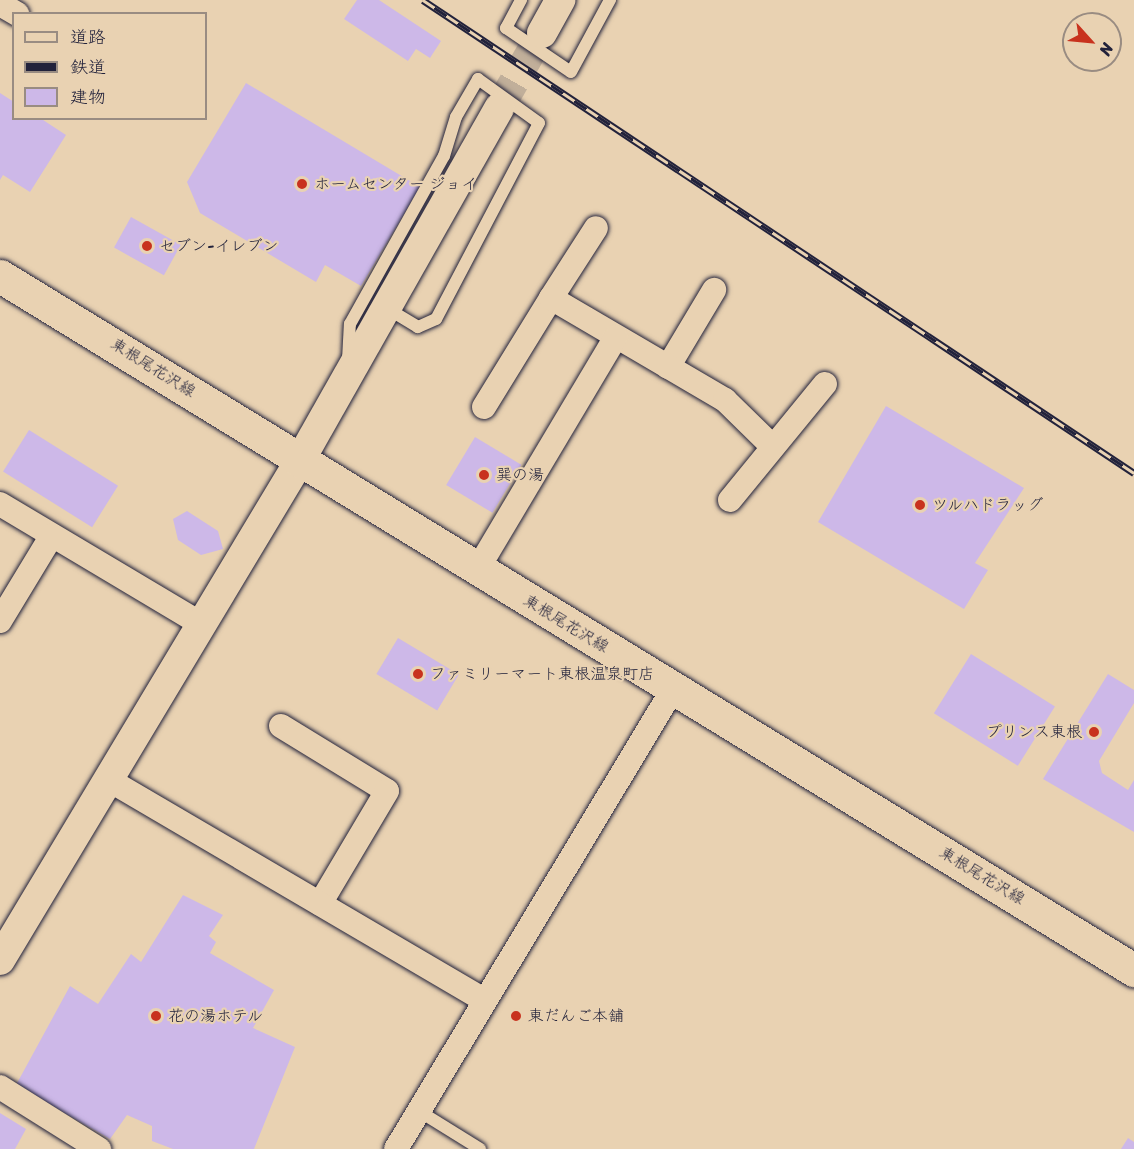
<!DOCTYPE html>
<meta charset="utf-8">
<style>
body{margin:0}
#map{position:relative;width:1134px;height:1149px;overflow:hidden;background:#e9d2b2;font-family:Sriracha,"Klee One",sans-serif}
div>[style]{position:absolute}
.building>*{inset:0;background:#cdb8e8;transform-origin:0 0}
.tertiary-tunnel>*{height:30px;margin-top:-15px;transform-origin:0;background:repeating-linear-gradient(90deg,#c1af9a 0 30px,transparent 0 45px)}
.roads{filter:drop-shadow(0 0 2px #22223b) drop-shadow(0 0 2px #22223b)}
.service>*{height:12px;margin:-6px;padding:0 6px;transform-origin:6px;border-radius:6px;background:#e9d2b2}
.minor>*{height:24px;margin:-12px;padding:0 12px;transform-origin:12px;border-radius:12px;background:#e9d2b2}
.tertiary>*{height:30px;margin:-15px;padding:0 15px;transform-origin:15px;border-radius:15px;background:#e9d2b2}
.secondary>*{height:33px;margin:-16.5px;padding:0 16.5px;transform-origin:16.5px;border-radius:16.5px;background:#e9d2b2}
.rail>*{height:7px;margin-top:-3.5px;transform-origin:0;background:repeating-linear-gradient(90deg,#e9d2b2 0 14px,#22223b 0 28px);box-sizing:border-box;border-block:2px solid #22223b}
.dots>*{width:16px;height:16px;translate:-50% -50%;box-sizing:border-box;border:3px solid #e9d2b2;border-radius:50%}
span{translate:-50% -50%;white-space:nowrap;text-align:center;line-height:1.15;-webkit-text-stroke:4.5px #e9d2b2;paint-order:stroke}
.poi-label{font-size:16px;color:#22223b}
.left{translate:0 -50%;text-align:left}
.right{translate:-100% -50%;text-align:right}
.street-label{font-size:16px;color:#22223b}
.legend{position:absolute;left:12px;top:12px;width:195px;height:108px;box-sizing:border-box;background:#e9d2b2;border:2px solid #998c82;margin:0;padding:8px 10px;list-style:none;font-size:18px;color:#22223b}
.legend li{display:flex;align-items:center;gap:12px;height:30px}
.legend b{width:30px;border:2px solid #998c82}
.north{position:absolute;left:1062px;top:12px;width:60px;height:60px;box-sizing:border-box;background:#e9d2b2;border:2px solid #998c82;border-radius:50%;rotate:117deg;font-size:16px;font-weight:700;line-height:24px;text-align:center;color:#22223b}
.north::after{content:'';display:block;margin:auto;width:21px;height:27px;background:#c8321e;clip-path:polygon(50% 0,100% 100%,50% 72%,0 100%)}
</style>
<div id="map">
<div class="building">
<div style="clip-path:polygon(357px 0,379px 0,441px 41px,430px 58px,416px 49px,408px 61px,344px 19px)"></div>
<div style="clip-path:polygon(246px 83px,420px 187px,361px 286px,325px 265px,316px 282px,200px 213px,187px 182px)"></div>
<div style="clip-path:polygon(0 93px,14px 102px,14px 118px,40px 118px,66px 135px,30px 192px,3px 175px,0 180px)"></div>
<div style="left:131px;top:217px;width:57px;height:35px;rotate:29deg"></div>
<div style="clip-path:polygon(886px 406px,1024px 488px,975px 563px,988px 570px,964px 609px,818px 522px)"></div>
<div style="left:29px;top:430px;width:105px;height:49px;rotate:32deg"></div>
<div style="left:475px;top:437px;width:54px;height:56px;rotate:31deg"></div>
<div style="clip-path:polygon(187px 511px,218px 531px,223px 549px,201px 555px,178px 540px,173px 519px)"></div>
<div style="left:398px;top:638px;width:71px;height:42px;rotate:31deg"></div>
<div style="left:971px;top:654px;width:99px;height:70px;rotate:32deg"></div>
<div style="clip-path:polygon(1108px 674px,1134px 690px,1134px 703px,1099px 761px,1102px 773px,1128px 790px,1134px 780px,1134px 832px,1043px 779px)"></div>
<div style="clip-path:polygon(183px 895px,223px 915px,209px 936px,216px 942px,210px 953px,274px 990px,253px 1028px,295px 1047px,254px 1149px,173px 1149px,152px 1141px,152px 1126px,127px 1115px,110px 1139px,16px 1085px,70px 986px,98px 1004px,131px 954px,141px 962px)"></div>
<div style="clip-path:polygon(0 1113px,26px 1129px,15px 1149px,0 1149px)"></div>
<div style="clip-path:polygon(1128px 1138px,1134px 1142px,1134px 1149px,1121px 1149px)"></div>
</div>
<div class="tertiary-tunnel">
<div style="left:499px;top:108px;width:86px;rotate:-60.2deg"></div>
</div>
<div class="roads">
<div class="service">
<div style="left:521px;top:0;width:32px;rotate:118deg"></div>
<div style="left:506px;top:28px;width:78px;rotate:34.1deg"></div>
<div style="left:571px;top:72px;width:82px;rotate:-61.6deg"></div>
<div style="left:348px;top:360px;width:36px;rotate:-87deg"></div>
<div style="left:350px;top:324px;width:193px;rotate:-60.8deg"></div>
<div style="left:444px;top:156px;width:41px;rotate:-72.9deg"></div>
<div style="left:456px;top:117px;width:44px;rotate:-59.9deg"></div>
<div style="left:478px;top:79px;width:75px;rotate:35.8deg"></div>
<div style="left:539px;top:123px;width:221px;rotate:117.7deg"></div>
<div style="left:436px;top:319px;width:20px;rotate:156deg"></div>
<div style="left:418px;top:327px;width:37px;rotate:-149deg"></div>
<div style="left:419px;top:1111px;width:72px;rotate:31.9deg"></div>
</div>
<div class="minor">
<div style="left:0;top:4px;width:20px;rotate:30deg"></div>
<div style="left:551px;top:298px;width:83px;rotate:-57.3deg"></div>
<div style="left:668px;top:367px;width:90px;rotate:-59.1deg"></div>
<div style="left:484px;top:407px;width:128px;rotate:-58.4deg"></div>
<div style="left:551px;top:298px;width:202px;rotate:30.4deg"></div>
<div style="left:725px;top:400px;width:67px;rotate:44.4deg"></div>
<div style="left:730px;top:500px;width:150px;rotate:-50.7deg"></div>
<div style="left:0;top:504px;width:236px;rotate:30.8deg"></div>
<div style="left:477px;top:570px;width:271px;rotate:-59.2deg"></div>
<div style="left:0;top:621px;width:100px;rotate:-58.8deg"></div>
<div style="left:281px;top:726px;width:124px;rotate:31.5deg"></div>
<div style="left:387px;top:791px;width:131px;rotate:120.7deg"></div>
<div style="left:109px;top:780px;width:436px;rotate:30.4deg"></div>
<div style="left:0;top:1087px;width:117px;rotate:32.1deg"></div>
<div style="left:396px;top:1149px;width:537px;rotate:-58.94deg"></div>
</div>
<div class="tertiary">
<div style="left:542px;top:33px;width:38px;rotate:-61deg"></div>
<div style="left:0;top:960px;width:581px;rotate:-59.02deg"></div>
<div style="left:299px;top:462px;width:407px;rotate:-60.5deg"></div>
</div>
<div class="secondary">
<div style="left:0;top:276px;width:1330px;rotate:31.47deg"></div>
</div>
</div>
<div class="rail">
<div style="left:423px;top:0;width:854px;rotate:33.63deg"></div>
</div>
<div class="dots">
<div style="left:302px;top:184px;background:#c8321e"></div>
<div style="left:147px;top:246px;background:#c8321e"></div>
<div style="left:484px;top:475px;background:#c8321e"></div>
<div style="left:920px;top:505px;background:#c8321e"></div>
<div style="left:418px;top:674px;background:#c8321e"></div>
<div style="left:1094px;top:732px;background:#c8321e"></div>
<div style="left:156px;top:1016px;background:#c8321e"></div>
<div style="left:516px;top:1016px;background:#c8321e"></div>
</div>
<div class="poi-label">
<span class="left" style="left:314px;top:184px">ホームセンター ジョイ</span>
<span class="left" style="left:159px;top:246px">セブン-イレブン</span>
<span class="left" style="left:496px;top:475px">巽の湯</span>
<span class="left" style="left:932px;top:505px">ツルハドラッグ</span>
<span class="left" style="left:430px;top:674px">ファミリーマート東根温泉町店</span>
<span class="right" style="left:1082px;top:732px">プリンス東根</span>
<span class="left" style="left:168px;top:1016px">花の湯ホテル</span>
<span class="left" style="left:528px;top:1016px">東だんご本舗</span>
</div>
<div class="street-label">
<span style="left:153px;top:368px;rotate:32deg">東根尾花沢線</span>
<span style="left:566px;top:624px;rotate:31deg">東根尾花沢線</span>
<span style="left:982px;top:876px;rotate:31deg">東根尾花沢線</span>
</div>
<ul class="legend">
<li><b style="height:8px;background:#e9d2b2"></b>道路</li>
<li><b style="height:8px;background:#22223b"></b>鉄道</li>
<li><b style="height:16px;background:#cdb8e8"></b>建物</li>
</ul>
<div class="north">N</div>
</div>
